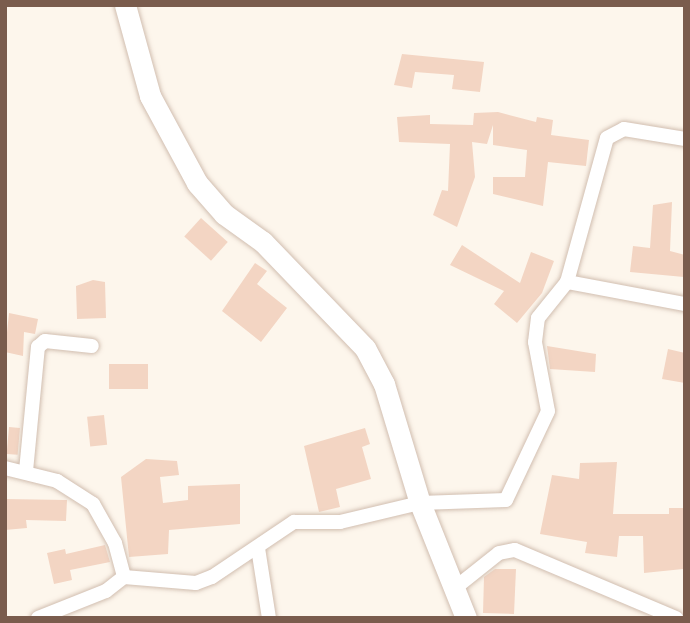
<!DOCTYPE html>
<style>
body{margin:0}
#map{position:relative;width:690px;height:623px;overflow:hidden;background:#fdf6ec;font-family:"Roboto Condensed",sans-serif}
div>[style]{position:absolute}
.building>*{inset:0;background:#f3d5c3;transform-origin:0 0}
.roads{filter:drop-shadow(0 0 2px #d1beb0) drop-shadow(0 0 2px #d1beb0)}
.street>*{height:14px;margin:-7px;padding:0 7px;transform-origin:7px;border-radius:7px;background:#fff}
.secondary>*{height:21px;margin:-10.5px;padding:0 10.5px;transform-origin:10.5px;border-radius:10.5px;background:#fff}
span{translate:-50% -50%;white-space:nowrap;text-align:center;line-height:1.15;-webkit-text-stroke:6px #fffaf3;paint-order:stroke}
.frame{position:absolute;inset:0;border:7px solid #7a5c4d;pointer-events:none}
</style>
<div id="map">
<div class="building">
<div style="clip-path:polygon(402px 54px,484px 62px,480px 92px,452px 89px,454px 75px,415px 72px,412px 88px,394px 85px)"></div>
<div style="clip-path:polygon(498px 112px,536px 122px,537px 117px,553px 120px,551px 135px,589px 140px,586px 166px,548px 162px,543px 206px,493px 194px,493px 177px,525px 177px,527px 150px,493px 145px,493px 125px,487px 144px,472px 142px,475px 177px,457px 227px,433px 215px,442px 190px,448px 191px,450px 144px,399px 142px,397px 117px,430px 115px,430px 124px,473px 125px,474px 113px)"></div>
<div style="clip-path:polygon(672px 202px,670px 251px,685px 255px,684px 277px,630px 272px,633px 246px,650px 248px,653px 205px)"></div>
<div style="left:201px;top:218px;width:36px;height:25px;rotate:42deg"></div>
<div style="clip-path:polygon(462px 245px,520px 283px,531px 252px,554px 261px,542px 293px,517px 323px,494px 304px,504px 291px,450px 265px)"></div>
<div style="clip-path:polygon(255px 263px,267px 271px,257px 284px,287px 308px,261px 342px,222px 311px)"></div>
<div style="clip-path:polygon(93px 280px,105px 282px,106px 318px,77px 319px,76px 286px)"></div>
<div style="clip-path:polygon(9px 313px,38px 319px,35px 334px,24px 332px,23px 356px,5px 352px)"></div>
<div style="clip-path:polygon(547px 346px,596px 354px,595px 372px,550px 369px)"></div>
<div style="clip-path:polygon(668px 349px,685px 353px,685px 383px,662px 379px)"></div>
<div style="left:148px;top:364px;width:25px;height:39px;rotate:90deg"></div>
<div style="left:104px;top:415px;width:30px;height:17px;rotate:84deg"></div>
<div style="left:9px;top:427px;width:11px;height:27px;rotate:5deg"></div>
<div style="clip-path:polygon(365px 428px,370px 444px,362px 447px,371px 479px,336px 489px,340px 507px,319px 512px,304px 446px)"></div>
<div style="clip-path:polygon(146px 459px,177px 461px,179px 475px,160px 477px,163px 503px,188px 500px,188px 486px,240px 484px,240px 524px,169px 530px,168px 554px,129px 557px,121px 477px)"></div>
<div style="clip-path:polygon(617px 462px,613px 514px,669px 514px,669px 508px,685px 508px,683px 569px,644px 573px,643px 536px,619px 536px,617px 557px,585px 553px,587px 542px,540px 534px,552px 475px,579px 479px,580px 463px)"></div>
<div style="clip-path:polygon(5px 499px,67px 500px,66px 521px,26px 520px,27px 528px,5px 530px)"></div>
<div style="clip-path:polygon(105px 545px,110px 562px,70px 570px,72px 580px,54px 584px,47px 553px,65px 549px,66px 554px)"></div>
<div style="clip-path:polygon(495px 569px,516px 569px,514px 614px,483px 613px,484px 577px)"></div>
</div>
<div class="roads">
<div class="street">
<div style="left:567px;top:282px;width:120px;rotate:10.6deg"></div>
<div style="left:5px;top:468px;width:54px;rotate:14deg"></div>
<div style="left:57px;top:481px;width:43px;rotate:32.6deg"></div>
<div style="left:93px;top:504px;width:45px;rotate:60.6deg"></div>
<div style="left:115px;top:543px;width:35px;rotate:75deg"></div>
<div style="left:26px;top:471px;width:125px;rotate:-84.5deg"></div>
<div style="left:38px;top:347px;width:9px;rotate:-41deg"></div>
<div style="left:45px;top:341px;width:47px;rotate:6.1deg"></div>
<div style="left:258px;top:548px;width:71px;rotate:81.1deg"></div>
<div style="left:455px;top:588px;width:56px;rotate:-38.5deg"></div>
<div style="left:499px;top:553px;width:16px;rotate:-11deg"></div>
<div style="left:515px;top:550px;width:175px;rotate:22.9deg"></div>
<div style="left:38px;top:618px;width:73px;rotate:-21.7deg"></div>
<div style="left:106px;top:591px;width:23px;rotate:-38deg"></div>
<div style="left:124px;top:577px;width:72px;rotate:4.8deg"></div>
<div style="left:196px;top:583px;width:17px;rotate:-21deg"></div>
<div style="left:212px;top:577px;width:99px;rotate:-33.9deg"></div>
<div style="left:294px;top:522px;width:46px"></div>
<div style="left:340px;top:522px;width:82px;rotate:-13.4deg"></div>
<div style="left:420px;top:503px;width:86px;rotate:-2deg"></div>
<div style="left:506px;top:500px;width:98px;rotate:-64.7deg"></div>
<div style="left:548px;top:411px;width:70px;rotate:-100.7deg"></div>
<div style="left:535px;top:342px;width:24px;rotate:-83deg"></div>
<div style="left:538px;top:318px;width:46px;rotate:-51.1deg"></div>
<div style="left:567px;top:282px;width:149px;rotate:-74.5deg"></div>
<div style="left:607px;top:138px;width:19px;rotate:-28deg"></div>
<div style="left:624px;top:129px;width:62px;rotate:9.3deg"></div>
</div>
<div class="secondary">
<div style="left:125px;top:5px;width:94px;rotate:74.6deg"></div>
<div style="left:150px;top:96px;width:99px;rotate:61.6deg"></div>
<div style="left:197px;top:183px;width:41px;rotate:48.9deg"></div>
<div style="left:224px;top:214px;width:48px;rotate:35.7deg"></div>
<div style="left:263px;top:242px;width:147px;rotate:46.1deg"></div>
<div style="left:365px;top:348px;width:41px;rotate:62.2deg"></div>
<div style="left:384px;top:384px;width:124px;rotate:73.2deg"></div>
<div style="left:420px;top:503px;width:124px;rotate:68.2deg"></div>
</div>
</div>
<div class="frame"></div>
</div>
